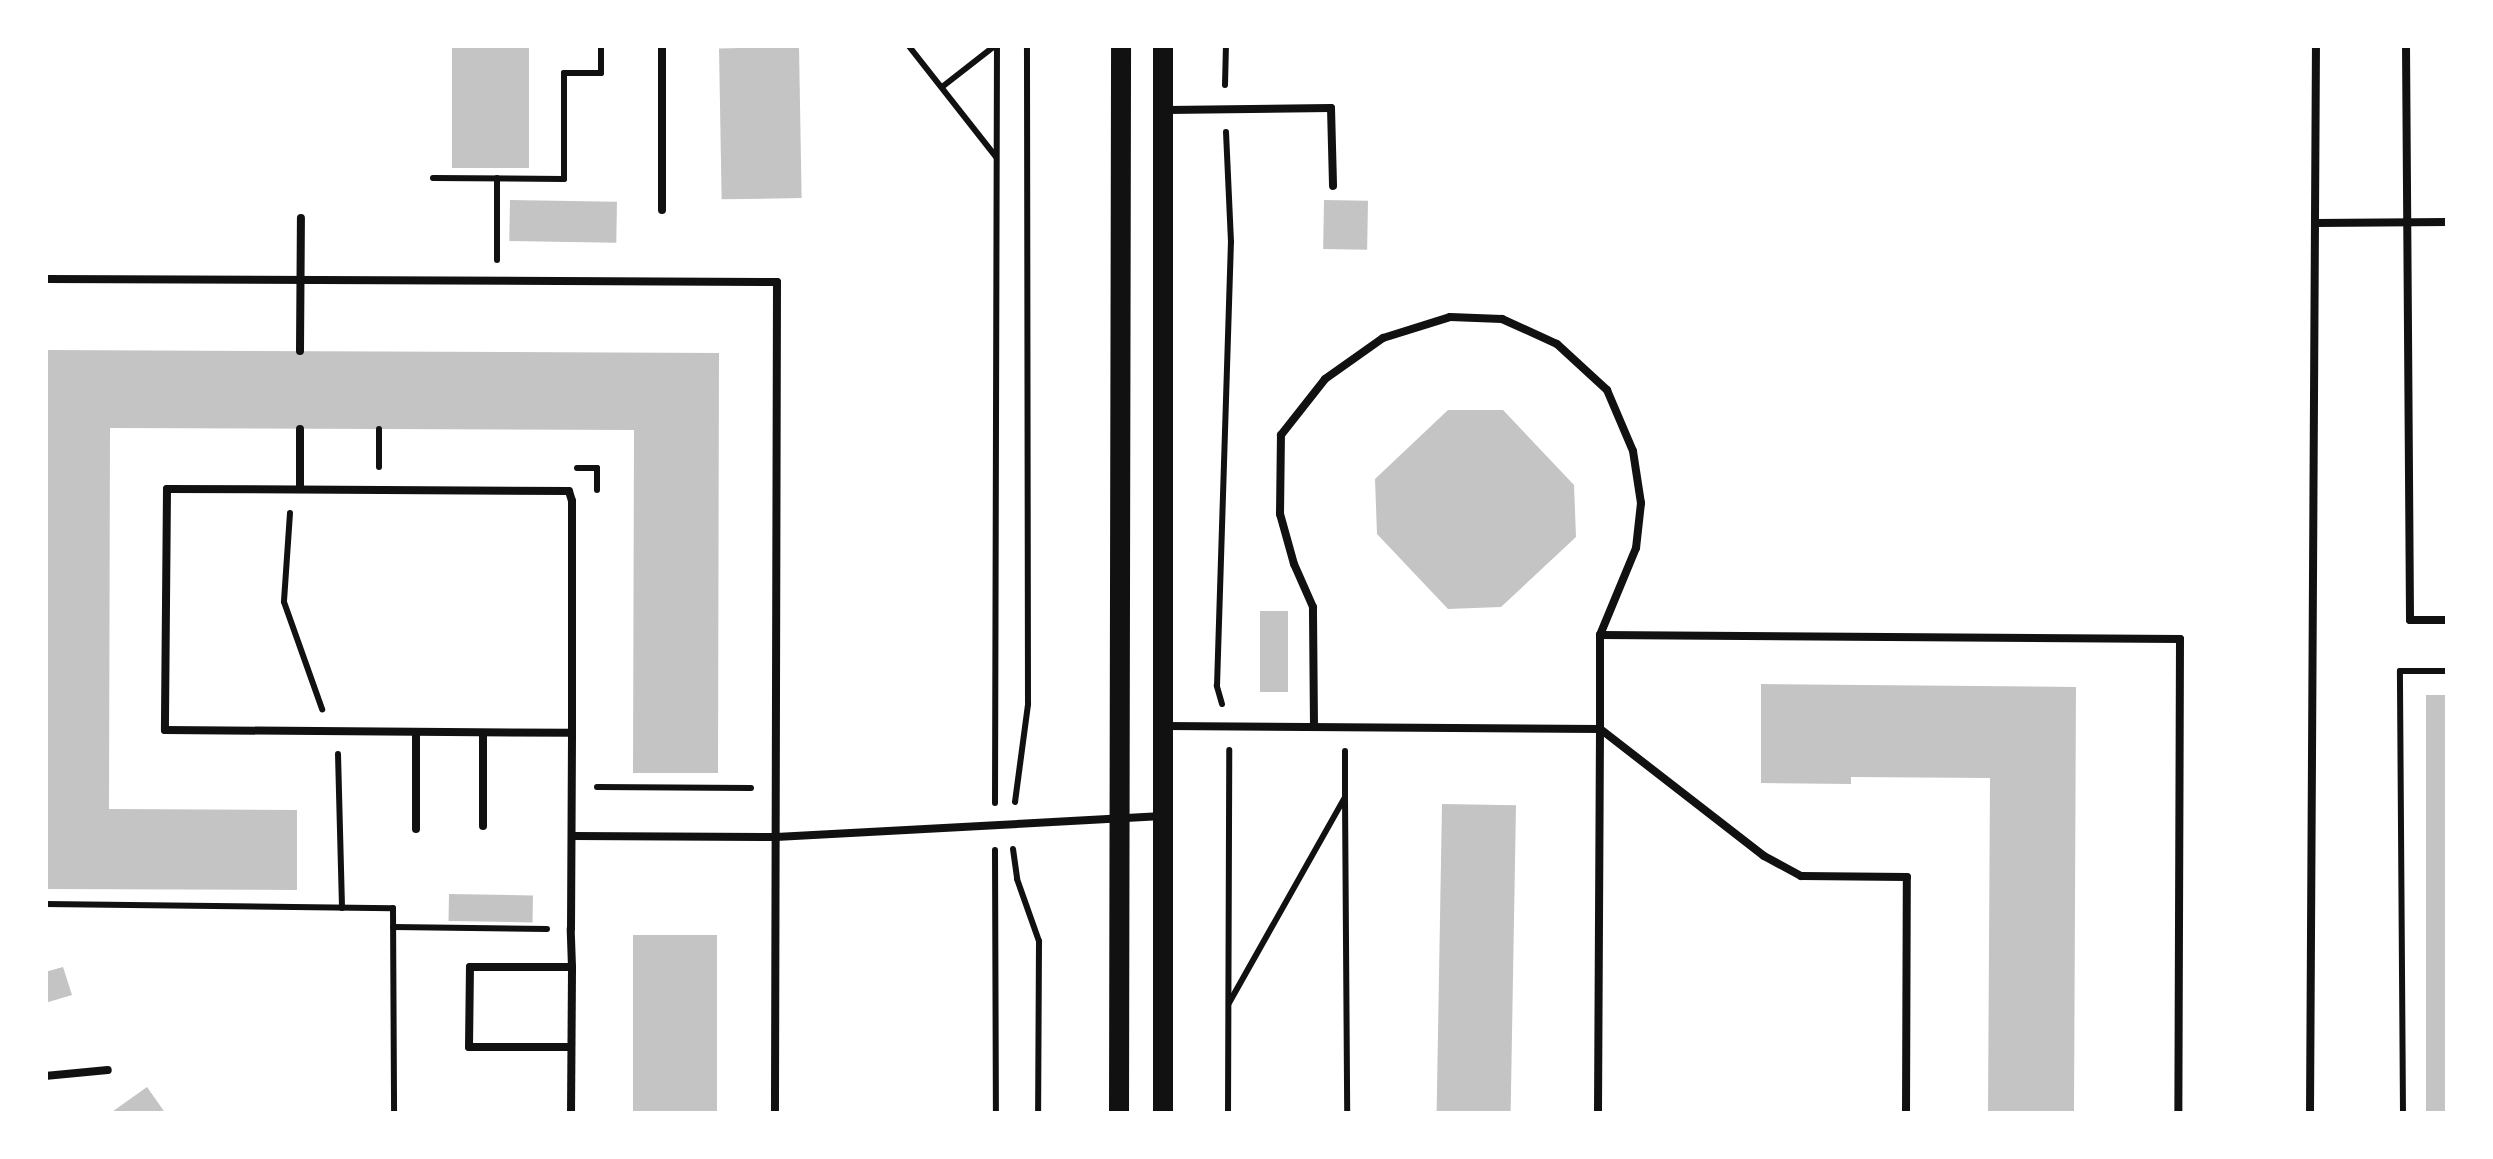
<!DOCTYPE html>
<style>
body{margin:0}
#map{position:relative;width:2493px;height:1159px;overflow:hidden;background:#fff;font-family:Lato,sans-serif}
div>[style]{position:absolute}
.building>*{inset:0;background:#c4c4c4;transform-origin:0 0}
.path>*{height:6px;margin:-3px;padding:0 3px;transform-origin:3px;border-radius:3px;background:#111}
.service>*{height:8px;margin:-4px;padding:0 4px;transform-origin:4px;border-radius:4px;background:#111}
.secondary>*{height:20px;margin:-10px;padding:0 10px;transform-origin:10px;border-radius:10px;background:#111}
span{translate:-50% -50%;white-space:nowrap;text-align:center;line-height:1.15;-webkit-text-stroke:10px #fff;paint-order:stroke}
.frame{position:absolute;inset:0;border:48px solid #fff;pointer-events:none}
</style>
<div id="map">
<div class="building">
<div style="left:452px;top:45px;width:77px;height:123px"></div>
<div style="left:799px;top:47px;width:151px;height:80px;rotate:89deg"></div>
<div style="left:510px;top:200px;width:107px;height:41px;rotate:1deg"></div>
<div style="left:1324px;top:200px;width:44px;height:49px;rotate:1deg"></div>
<div style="clip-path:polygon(45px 350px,719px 353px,718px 773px,633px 773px,634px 430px,110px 428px,109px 809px,297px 810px,297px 890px,45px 889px)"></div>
<div style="clip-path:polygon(1448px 410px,1503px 410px,1574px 485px,1576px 537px,1501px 607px,1448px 609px,1377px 534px,1375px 479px)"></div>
<div style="left:1260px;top:611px;width:28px;height:81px"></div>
<div style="clip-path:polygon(1761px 684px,2076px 687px,2074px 1114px,1988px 1114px,1990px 778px,1851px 777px,1851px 784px,1761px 783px)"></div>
<div style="left:2426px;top:695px;width:22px;height:419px"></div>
<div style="left:1442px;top:804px;width:74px;height:310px;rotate:1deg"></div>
<div style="left:449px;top:894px;width:84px;height:27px;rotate:1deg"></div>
<div style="left:633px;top:935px;width:84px;height:179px"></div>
<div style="clip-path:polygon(63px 967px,72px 995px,45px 1003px,45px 972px)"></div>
<div style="clip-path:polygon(147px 1087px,166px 1114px,109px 1114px)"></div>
</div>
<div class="path">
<div style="left:908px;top:45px;width:142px;rotate:51.8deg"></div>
<div style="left:1225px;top:85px;width:40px;rotate:-88.6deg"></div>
<div style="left:942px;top:87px;width:68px;rotate:-37.9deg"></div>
<div style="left:433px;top:178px;width:131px;rotate:0.4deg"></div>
<div style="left:564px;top:179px;width:106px;rotate:-90deg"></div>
<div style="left:564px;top:73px;width:37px"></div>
<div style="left:601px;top:73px;width:28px;rotate:-90deg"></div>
<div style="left:497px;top:260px;width:82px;rotate:-90deg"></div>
<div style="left:379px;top:429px;width:38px;rotate:90deg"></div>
<div style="left:577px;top:468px;width:20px"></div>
<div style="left:597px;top:468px;width:22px;rotate:90deg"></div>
<div style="left:290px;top:513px;width:89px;rotate:93.9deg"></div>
<div style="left:284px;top:602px;width:114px;rotate:70.4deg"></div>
<div style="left:1222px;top:704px;width:19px;rotate:-106deg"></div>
<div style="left:1217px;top:686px;width:444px;rotate:-88.2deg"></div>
<div style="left:1231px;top:242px;width:110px;rotate:-92.6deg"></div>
<div style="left:338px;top:754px;width:154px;rotate:88.5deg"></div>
<div style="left:597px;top:787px;width:154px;rotate:0.4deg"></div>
<div style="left:1345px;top:797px;width:317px;rotate:89.6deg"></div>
<div style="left:1015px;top:802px;width:99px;rotate:-82.4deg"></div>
<div style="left:1028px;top:704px;width:659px;rotate:-90.09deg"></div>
<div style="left:995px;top:803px;width:758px;rotate:-89.85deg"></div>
<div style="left:1013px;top:849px;width:30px;rotate:82deg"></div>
<div style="left:1017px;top:879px;width:66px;rotate:70.5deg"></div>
<div style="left:1039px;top:941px;width:173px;rotate:90.3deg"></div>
<div style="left:995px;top:850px;width:264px;rotate:89.8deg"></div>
<div style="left:45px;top:904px;width:348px;rotate:0.7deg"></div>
<div style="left:393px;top:908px;width:206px;rotate:89.7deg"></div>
<div style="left:393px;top:927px;width:154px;rotate:0.7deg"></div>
<div style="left:1229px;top:1003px;width:236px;rotate:-60.6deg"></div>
<div style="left:1345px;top:797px;width:46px;rotate:-90deg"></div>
<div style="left:1228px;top:1114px;width:364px;rotate:-89.8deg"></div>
<div style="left:2403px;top:1114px;width:443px;rotate:-90.4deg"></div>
<div style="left:2400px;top:671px;width:48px"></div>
</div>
<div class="service">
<div style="left:662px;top:45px;width:165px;rotate:90deg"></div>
<div style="left:2406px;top:45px;width:575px;rotate:89.6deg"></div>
<div style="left:2410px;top:620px;width:38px"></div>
<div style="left:1167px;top:110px;width:164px;rotate:-0.7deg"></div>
<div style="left:1331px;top:108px;width:78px;rotate:88.5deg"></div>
<div style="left:2315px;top:223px;width:133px;rotate:-0.4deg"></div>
<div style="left:45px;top:279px;width:732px;rotate:0.23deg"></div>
<div style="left:777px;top:282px;width:832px;rotate:90.14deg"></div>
<div style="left:300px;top:351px;width:133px;rotate:-89.6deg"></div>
<div style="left:300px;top:487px;width:58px;rotate:-90deg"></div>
<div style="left:1165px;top:726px;width:435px;rotate:0.4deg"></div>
<div style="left:1600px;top:729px;width:385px;rotate:90.3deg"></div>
<div style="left:1314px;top:727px;width:120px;rotate:-90.5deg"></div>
<div style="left:1313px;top:607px;width:47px;rotate:-113.8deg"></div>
<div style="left:1294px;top:564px;width:52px;rotate:-105.6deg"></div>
<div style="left:1280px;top:514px;width:79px;rotate:-89.3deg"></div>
<div style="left:1281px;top:435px;width:71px;rotate:-51.8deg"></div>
<div style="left:1325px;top:379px;width:71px;rotate:-35.3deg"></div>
<div style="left:1383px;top:338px;width:70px;rotate:-17.4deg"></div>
<div style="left:1450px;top:317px;width:52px;rotate:2.2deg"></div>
<div style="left:1502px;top:319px;width:60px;rotate:24.4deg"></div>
<div style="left:1557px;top:344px;width:68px;rotate:42.6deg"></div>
<div style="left:1607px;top:390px;width:66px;rotate:66.9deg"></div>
<div style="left:1633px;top:451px;width:53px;rotate:81.3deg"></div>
<div style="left:1641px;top:503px;width:45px;rotate:96.3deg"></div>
<div style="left:1636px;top:548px;width:94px;rotate:112.5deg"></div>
<div style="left:483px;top:733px;width:93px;rotate:90deg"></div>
<div style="left:416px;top:829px;width:96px;rotate:-90deg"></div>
<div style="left:572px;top:836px;width:204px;rotate:0.3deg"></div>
<div style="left:776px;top:837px;width:387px;rotate:-3.1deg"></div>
<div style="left:571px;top:1047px;width:102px;rotate:180deg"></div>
<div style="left:469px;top:1047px;width:80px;rotate:-89.3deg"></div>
<div style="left:470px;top:967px;width:102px"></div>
<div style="left:45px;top:1076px;width:63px;rotate:-5.4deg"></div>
<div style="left:571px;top:1114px;width:147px;rotate:-89.6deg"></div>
<div style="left:572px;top:967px;width:38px;rotate:-92deg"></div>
<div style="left:571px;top:929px;width:196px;rotate:-89.7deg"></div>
<div style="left:572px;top:733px;width:232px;rotate:-90deg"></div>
<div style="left:572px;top:501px;width:10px;rotate:-107deg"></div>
<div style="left:569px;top:491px;width:402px;rotate:-179.7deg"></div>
<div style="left:167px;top:489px;width:241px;rotate:90.5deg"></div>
<div style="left:165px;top:730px;width:407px;rotate:0.4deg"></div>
<div style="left:1906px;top:1114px;width:237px;rotate:-89.8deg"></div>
<div style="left:1907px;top:877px;width:106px;rotate:-179.5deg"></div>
<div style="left:1801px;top:876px;width:42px;rotate:-151.6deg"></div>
<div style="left:1764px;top:856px;width:207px;rotate:-142.2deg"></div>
<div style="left:1600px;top:729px;width:94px;rotate:-90deg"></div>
<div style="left:1600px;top:635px;width:580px;rotate:0.4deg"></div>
<div style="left:2180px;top:639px;width:475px;rotate:90.2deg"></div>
<div style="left:2310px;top:1114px;width:1069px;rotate:-89.68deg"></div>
</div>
<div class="secondary">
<div style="left:1163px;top:45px;width:1069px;rotate:90deg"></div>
<div style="left:1119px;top:1114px;width:1069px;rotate:-89.89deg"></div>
</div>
<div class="frame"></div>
</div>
